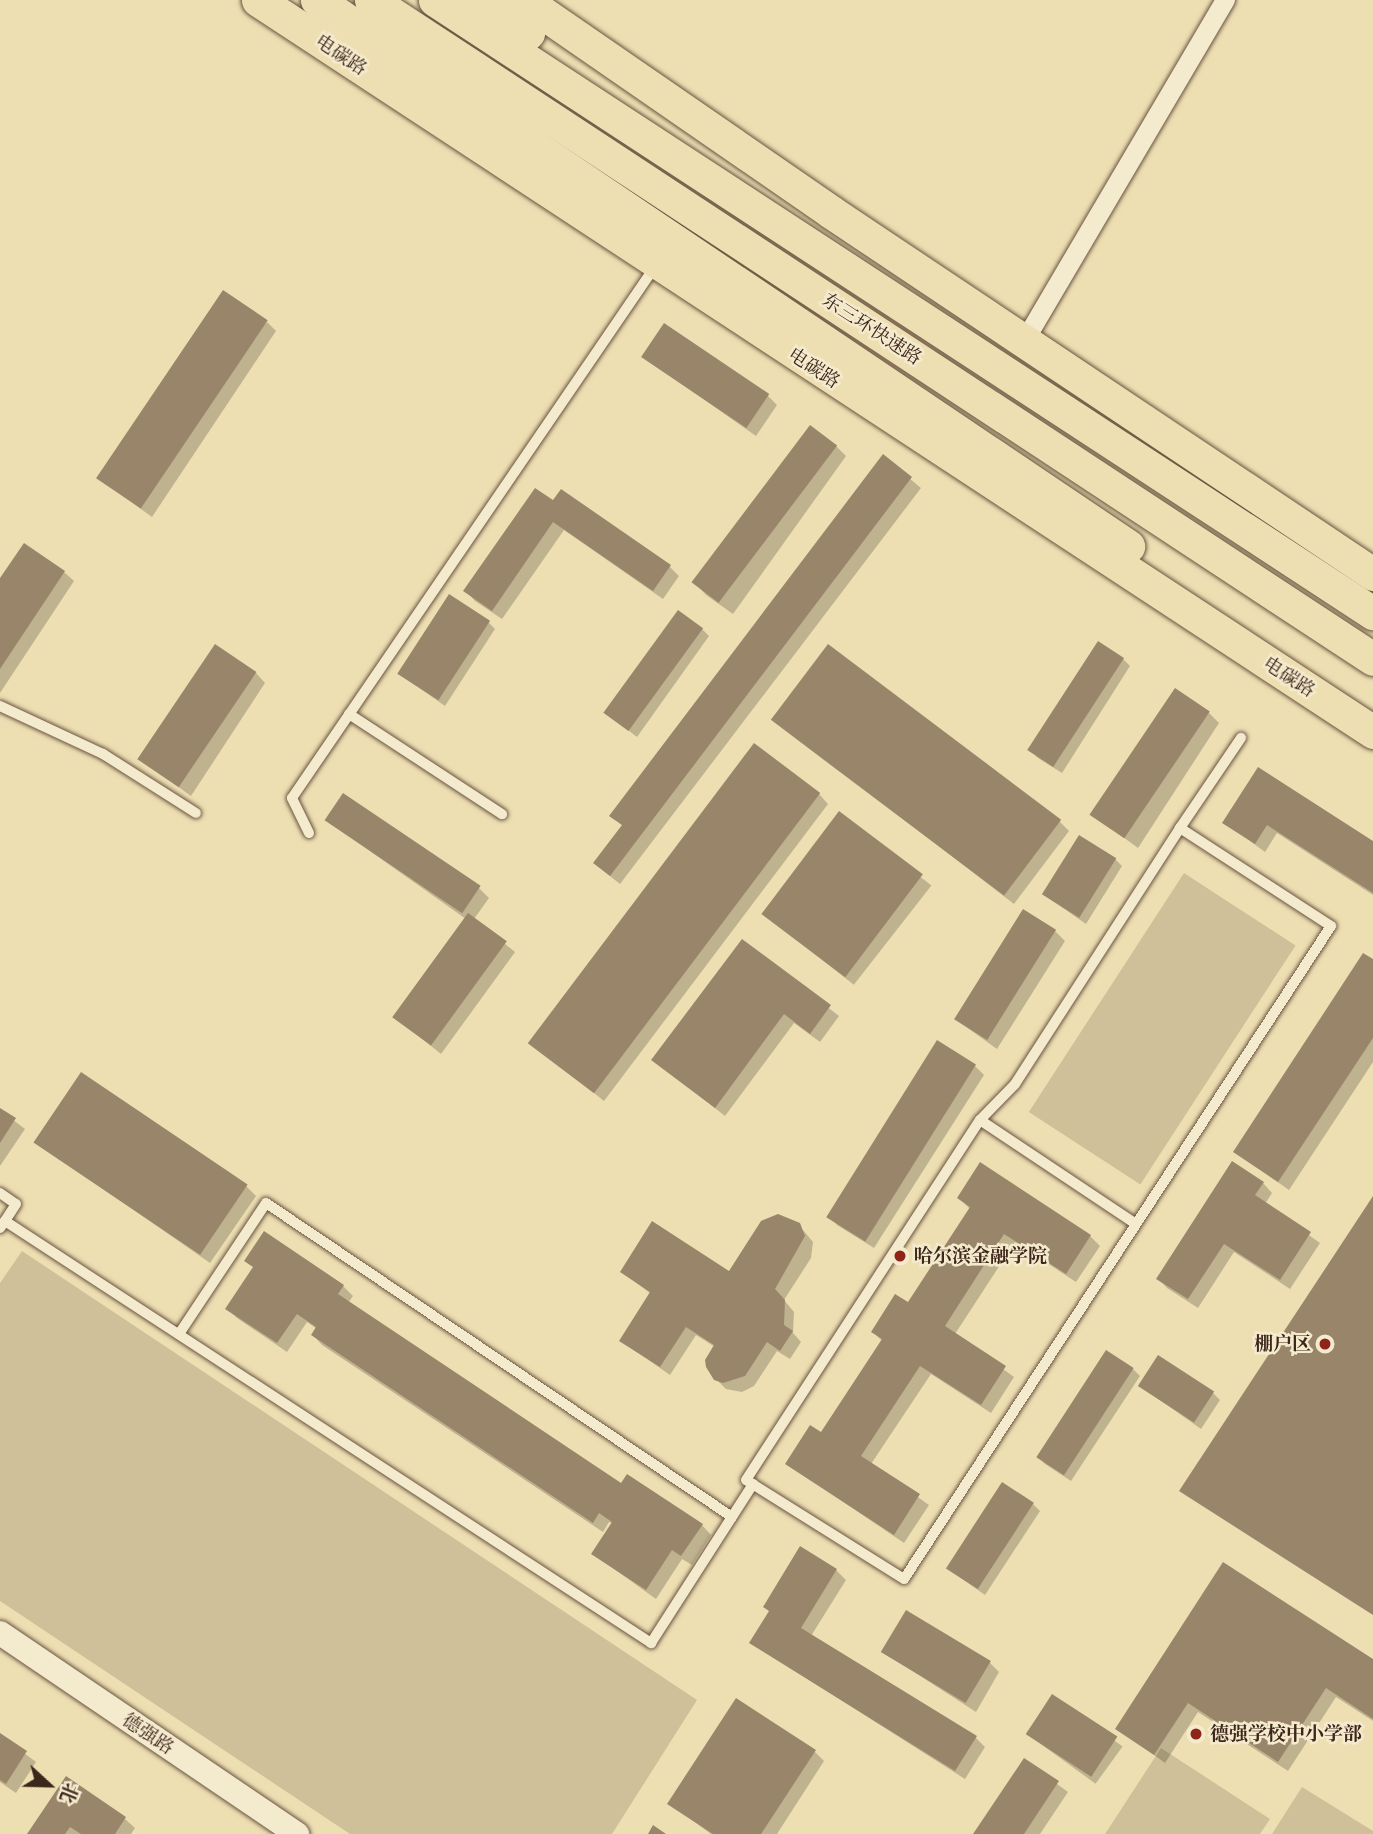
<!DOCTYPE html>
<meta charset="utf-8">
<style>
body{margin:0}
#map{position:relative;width:1373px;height:1834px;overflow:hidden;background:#eedfb3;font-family:"Libre Caslon Text","Noto Serif SC",serif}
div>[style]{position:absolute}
.green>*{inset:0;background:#d0c099;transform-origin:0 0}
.shadow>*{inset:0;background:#0003;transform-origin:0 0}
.building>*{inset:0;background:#99866a;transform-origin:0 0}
.roads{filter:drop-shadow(0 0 2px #695440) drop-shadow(0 0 2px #695440)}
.service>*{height:10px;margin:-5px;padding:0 5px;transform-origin:5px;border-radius:5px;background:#f4eace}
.minor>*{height:19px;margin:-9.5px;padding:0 9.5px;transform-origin:9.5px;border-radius:9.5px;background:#f4eace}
.tertiary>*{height:24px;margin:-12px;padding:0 12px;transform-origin:12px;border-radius:12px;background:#f4eace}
.trunk>*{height:33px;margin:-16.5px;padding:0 16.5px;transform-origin:16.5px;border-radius:16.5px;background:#eedfb3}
.dots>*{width:19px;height:19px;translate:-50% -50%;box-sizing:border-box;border:4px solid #f4eace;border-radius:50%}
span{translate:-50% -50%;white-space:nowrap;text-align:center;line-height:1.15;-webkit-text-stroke:5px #f4eace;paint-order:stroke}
.street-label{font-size:19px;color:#3d261a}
.poi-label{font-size:19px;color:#3d261a;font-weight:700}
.left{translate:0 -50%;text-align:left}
.right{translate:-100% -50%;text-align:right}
.north{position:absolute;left:14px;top:1750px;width:70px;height:70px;-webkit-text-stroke:5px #f4eace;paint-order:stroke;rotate:112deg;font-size:19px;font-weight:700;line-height:28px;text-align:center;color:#3d261a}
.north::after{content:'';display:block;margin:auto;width:24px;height:32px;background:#3d261a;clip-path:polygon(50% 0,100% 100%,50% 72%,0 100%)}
</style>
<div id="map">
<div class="green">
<div style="left:1184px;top:873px;width:133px;height:285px;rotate:33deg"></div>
<div style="clip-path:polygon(22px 1251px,697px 1700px,612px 1834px,350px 1834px,0 1601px,0 1283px)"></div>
<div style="clip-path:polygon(1161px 1748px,1270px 1819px,1260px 1834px,1105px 1834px)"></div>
<div style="clip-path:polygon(1302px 1787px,1373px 1831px,1373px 1834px,1272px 1834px)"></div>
</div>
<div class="shadow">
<div style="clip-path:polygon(267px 322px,276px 331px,152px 517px,98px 478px)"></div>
<div style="clip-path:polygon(643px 357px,768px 396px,777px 405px,756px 436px)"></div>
<div style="clip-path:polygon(836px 446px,846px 456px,733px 614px,706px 595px,697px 585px)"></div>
<div style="clip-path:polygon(884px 457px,921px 488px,620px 884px,605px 872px,623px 826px,612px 815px)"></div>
<div style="clip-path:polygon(554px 502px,670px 567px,679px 576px,663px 599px,564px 530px,502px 619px,475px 601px,466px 591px)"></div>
<div style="clip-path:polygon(64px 572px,74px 581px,0 693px,0 582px)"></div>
<div style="clip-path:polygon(488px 622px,495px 629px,445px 706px,398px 673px)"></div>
<div style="clip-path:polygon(702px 629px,709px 636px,637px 737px,607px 714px)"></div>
<div style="clip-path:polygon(1123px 659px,1130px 666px,1062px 773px,1038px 758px,1031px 751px)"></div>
<div style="clip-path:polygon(256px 673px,265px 683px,191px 796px,141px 760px)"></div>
<div style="clip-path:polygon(1209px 713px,1219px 723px,1138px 848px,1094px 816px)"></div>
<div style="clip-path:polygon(773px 719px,1059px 821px,1069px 831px,1014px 904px)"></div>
<div style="clip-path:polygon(1259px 769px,1373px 844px,1373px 895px,1277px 833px,1265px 852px,1224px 822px)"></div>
<div style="clip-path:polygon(819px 794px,828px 804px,604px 1101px,530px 1042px)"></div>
<div style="clip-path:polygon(344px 795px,479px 888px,489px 898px,474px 919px,515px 952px,441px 1054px,395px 1017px,466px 919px,326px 820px)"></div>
<div style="left:840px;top:814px;width:116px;height:126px;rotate:38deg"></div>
<div style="clip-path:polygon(1115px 859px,1122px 866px,1086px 924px,1044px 895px)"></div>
<div style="clip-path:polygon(1055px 931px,1065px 941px,997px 1049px,955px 1019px)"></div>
<div style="clip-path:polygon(742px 941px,839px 1016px,820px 1042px,794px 1023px,725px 1116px,654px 1060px)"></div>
<div style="clip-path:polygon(1373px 962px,1373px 1062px,1289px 1190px,1235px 1152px)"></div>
<div style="clip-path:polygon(974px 1065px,984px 1075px,874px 1248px,837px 1225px,828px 1215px)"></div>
<div style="clip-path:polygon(0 1110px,25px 1129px,0 1166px)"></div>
<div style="clip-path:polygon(36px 1142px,246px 1186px,256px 1196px,210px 1263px)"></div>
<div style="clip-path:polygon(1263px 1183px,1272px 1193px,1265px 1204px,1320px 1243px,1290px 1289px,1234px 1252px,1198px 1308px,1167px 1288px,1158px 1278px)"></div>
<div style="clip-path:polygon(959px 1198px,1090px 1236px,1100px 1246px,1076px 1282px,1015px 1242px,955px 1334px,1014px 1377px,991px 1413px,931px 1374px,871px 1464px,929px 1505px,904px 1543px,787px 1464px,822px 1435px,882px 1341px,873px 1332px,908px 1304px,970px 1209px)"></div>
<div style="clip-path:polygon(803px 1230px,813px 1242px,811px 1258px,784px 1300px,794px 1312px,793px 1333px,801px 1342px,790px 1359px,777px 1351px,754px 1386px,742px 1392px,726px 1389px,716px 1379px,715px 1347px,696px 1335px,670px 1375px,621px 1341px,651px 1294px,622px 1272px,730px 1273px)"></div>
<div style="clip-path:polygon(264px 1234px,343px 1286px,353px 1296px,348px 1303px,622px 1485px,702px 1525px,711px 1535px,692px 1565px,682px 1559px,656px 1599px,593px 1554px,613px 1524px,609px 1522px,603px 1532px,322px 1345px,313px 1335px,317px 1329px,307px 1322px,287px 1352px,237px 1318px,228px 1309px,255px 1268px)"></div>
<div style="clip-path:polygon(1133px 1369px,1140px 1376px,1071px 1481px,1045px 1464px,1038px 1457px)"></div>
<div style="clip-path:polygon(1140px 1386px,1213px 1393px,1220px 1400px,1201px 1429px)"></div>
<div style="clip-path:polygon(1033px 1504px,1040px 1511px,985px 1595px,948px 1569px)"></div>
<div style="clip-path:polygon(1224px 1564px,1373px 1661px,1373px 1721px,1336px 1697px,1288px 1771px,1198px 1712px,1165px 1763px,1117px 1728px)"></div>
<div style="clip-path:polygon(836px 1570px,846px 1580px,811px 1636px,976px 1738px,985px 1747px,965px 1779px,751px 1643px,770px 1612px,765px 1607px)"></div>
<div style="clip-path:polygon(883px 1652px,990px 1663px,999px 1672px,976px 1712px)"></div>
<div style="left:1053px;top:1696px;width:86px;height:46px;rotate:36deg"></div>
<div style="clip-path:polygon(0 1735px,36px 1762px,16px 1793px,0 1782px)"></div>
<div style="clip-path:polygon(815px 1752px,824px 1761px,777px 1834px,711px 1834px,669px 1803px)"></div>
<div style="clip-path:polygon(1024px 1760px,1068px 1792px,1040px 1834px,976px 1834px)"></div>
<div style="clip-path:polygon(67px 1778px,125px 1819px,135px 1828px,131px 1834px,29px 1834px)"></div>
</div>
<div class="building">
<div style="left:223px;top:290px;width:54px;height:227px;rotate:34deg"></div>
<div style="left:664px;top:323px;width:127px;height:41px;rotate:34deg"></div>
<div style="left:810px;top:425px;width:34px;height:197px;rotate:37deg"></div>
<div style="clip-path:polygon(883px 454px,912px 477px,610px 876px,593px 863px,622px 825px,609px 816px)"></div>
<div style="clip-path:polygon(535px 488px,553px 500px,561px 489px,671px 565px,653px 591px,553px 522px,492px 611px,463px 591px)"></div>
<div style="clip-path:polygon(24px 543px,65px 571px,0 669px,0 578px)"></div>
<div style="left:449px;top:594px;width:49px;height:95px;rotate:33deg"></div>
<div style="left:678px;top:610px;width:31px;height:127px;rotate:36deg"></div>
<div style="left:1098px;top:641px;width:31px;height:130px;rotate:33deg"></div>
<div style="left:215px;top:644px;width:50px;height:139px;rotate:34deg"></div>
<div style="left:828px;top:644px;width:292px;height:95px;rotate:37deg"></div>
<div style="left:1175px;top:688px;width:42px;height:153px;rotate:34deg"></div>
<div style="left:754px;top:743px;width:83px;height:376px;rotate:37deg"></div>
<div style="clip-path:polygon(1258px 767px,1373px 841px,1373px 893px,1267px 825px,1255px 844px,1222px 823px)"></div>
<div style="left:343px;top:793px;width:166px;height:33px;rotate:34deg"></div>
<div style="left:839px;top:811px;width:105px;height:129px;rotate:37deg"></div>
<div style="left:1079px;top:835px;width:44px;height:70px;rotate:32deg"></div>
<div style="left:1023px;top:909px;width:39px;height:130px;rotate:32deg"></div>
<div style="left:468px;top:913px;width:48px;height:129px;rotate:36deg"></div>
<div style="clip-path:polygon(742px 939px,831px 1005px,810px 1034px,784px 1014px,715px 1108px,651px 1060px)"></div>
<div style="clip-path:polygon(1363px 953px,1373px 959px,1373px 1038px,1278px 1182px,1233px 1152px)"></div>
<div style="left:937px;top:1040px;width:46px;height:209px;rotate:32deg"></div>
<div style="left:81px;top:1072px;width:201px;height:85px;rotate:34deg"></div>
<div style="clip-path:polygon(0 1108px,16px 1118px,0 1143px)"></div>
<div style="clip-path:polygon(1232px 1161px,1264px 1182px,1255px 1195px,1311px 1232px,1280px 1280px,1224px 1244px,1188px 1299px,1156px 1279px)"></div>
<div style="clip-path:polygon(980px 1162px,1091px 1235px,1066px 1274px,1004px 1234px,945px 1326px,1006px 1366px,981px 1405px,920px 1366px,861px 1456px,920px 1494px,894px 1535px,785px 1464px,810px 1425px,821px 1432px,882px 1339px,871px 1332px,895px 1294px,908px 1302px,970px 1207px,957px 1198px)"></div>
<div style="clip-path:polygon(1373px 1196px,1373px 1615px,1179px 1491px)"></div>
<div style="clip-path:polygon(778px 1214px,800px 1223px,805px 1236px,775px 1289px,785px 1300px,784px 1325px,793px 1331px,780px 1351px,767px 1342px,745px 1376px,723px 1383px,714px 1380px,706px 1367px,705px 1360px,714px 1345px,686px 1327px,660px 1367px,619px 1341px,650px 1292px,620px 1272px,652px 1221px,729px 1271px,761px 1221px)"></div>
<div style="clip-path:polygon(264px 1231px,344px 1285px,338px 1294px,621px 1483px,627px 1474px,703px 1524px,681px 1556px,672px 1550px,646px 1590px,591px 1554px,612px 1522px,599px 1513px,593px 1523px,311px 1335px,316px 1327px,297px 1314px,277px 1343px,225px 1309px,253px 1267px,244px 1261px)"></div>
<div style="left:1106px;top:1350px;width:33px;height:128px;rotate:33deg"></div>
<div style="left:1158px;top:1355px;width:67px;height:37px;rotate:33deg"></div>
<div style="left:1002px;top:1482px;width:38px;height:103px;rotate:33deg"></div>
<div style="clip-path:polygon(800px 1546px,837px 1569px,801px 1628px,977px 1736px,955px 1771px,749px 1643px,769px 1611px,763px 1607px)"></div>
<div style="clip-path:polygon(1223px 1562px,1373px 1659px,1373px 1719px,1326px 1688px,1278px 1762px,1188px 1703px,1154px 1755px,1115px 1729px)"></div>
<div style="left:906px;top:1610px;width:99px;height:49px;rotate:31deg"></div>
<div style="left:1052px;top:1694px;width:78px;height:48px;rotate:33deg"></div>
<div style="clip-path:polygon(736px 1698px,816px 1750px,761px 1834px,713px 1834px,667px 1804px)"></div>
<div style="clip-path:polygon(0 1733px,27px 1751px,6px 1784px,0 1780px)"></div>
<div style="clip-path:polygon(1024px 1758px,1059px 1781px,1024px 1834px,973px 1834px)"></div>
<div style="clip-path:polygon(66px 1776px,126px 1817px,115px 1834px,81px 1834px,70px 1827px,65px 1834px,27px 1834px)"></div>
<div style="clip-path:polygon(653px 1825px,666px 1834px,648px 1834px)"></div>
</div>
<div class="roads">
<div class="service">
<div style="left:0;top:706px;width:114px;rotate:25deg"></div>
<div style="left:103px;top:754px;width:110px;rotate:32.4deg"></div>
<div style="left:349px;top:714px;width:183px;rotate:33.2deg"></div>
<div style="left:1180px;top:828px;width:180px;rotate:33deg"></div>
<div style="left:1331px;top:926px;width:780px;rotate:123.18deg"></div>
<div style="left:904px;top:1579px;width:186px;rotate:-147.9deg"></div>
<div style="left:746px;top:1480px;width:429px;rotate:-57deg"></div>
<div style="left:980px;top:1120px;width:50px;rotate:-45.8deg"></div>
<div style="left:1015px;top:1084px;width:305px;rotate:-57.2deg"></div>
<div style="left:1180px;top:828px;width:109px;rotate:-55.9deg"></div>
<div style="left:309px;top:833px;width:39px;rotate:-116deg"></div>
<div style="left:292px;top:798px;width:645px;rotate:-55.67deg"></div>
<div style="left:980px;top:1120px;width:187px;rotate:33.7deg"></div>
<div style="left:0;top:1193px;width:19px;rotate:35deg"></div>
<div style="left:16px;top:1204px;width:20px;rotate:123deg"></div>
<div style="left:0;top:1228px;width:9px;rotate:-54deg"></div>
<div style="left:5px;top:1221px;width:772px;rotate:33.15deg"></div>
<div style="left:651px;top:1643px;width:189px;rotate:-57.3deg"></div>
<div style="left:179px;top:1334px;width:157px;rotate:-56.4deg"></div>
<div style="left:266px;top:1203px;width:562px;rotate:33.97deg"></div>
</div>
<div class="minor">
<div style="left:1025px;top:339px;width:394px;rotate:-59.5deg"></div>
</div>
<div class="tertiary">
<div style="left:0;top:1633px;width:359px;rotate:34.1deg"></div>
</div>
<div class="trunk">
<div style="left:258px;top:0;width:1334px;rotate:33.28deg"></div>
<div style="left:317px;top:0;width:978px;rotate:33.95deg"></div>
<div style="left:371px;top:0;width:1199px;rotate:33.33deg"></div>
<div style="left:435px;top:0;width:1121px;rotate:33.17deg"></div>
<div style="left:478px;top:0;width:60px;rotate:33.4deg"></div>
<div style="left:524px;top:0;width:373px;rotate:34.6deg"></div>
<div style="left:831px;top:212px;width:652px;rotate:33.74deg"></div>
</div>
</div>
<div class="dots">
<div style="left:900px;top:1256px;background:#8f2418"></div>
<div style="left:1325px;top:1344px;background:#8f2418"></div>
<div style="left:1196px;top:1734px;background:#8f2418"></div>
</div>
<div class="street-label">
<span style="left:341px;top:55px;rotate:34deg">电碳路</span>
<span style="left:872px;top:329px;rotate:33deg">东三环快速路</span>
<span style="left:814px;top:368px;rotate:33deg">电碳路</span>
<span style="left:1289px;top:677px;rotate:33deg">电碳路</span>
<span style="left:148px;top:1734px;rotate:34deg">德强路</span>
</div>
<div class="poi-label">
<span class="left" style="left:914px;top:1256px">哈尔滨金融学院</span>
<span class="right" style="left:1311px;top:1344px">棚户区</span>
<span class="left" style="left:1210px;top:1734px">德强学校中小学部</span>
</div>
<div class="north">北</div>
</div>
